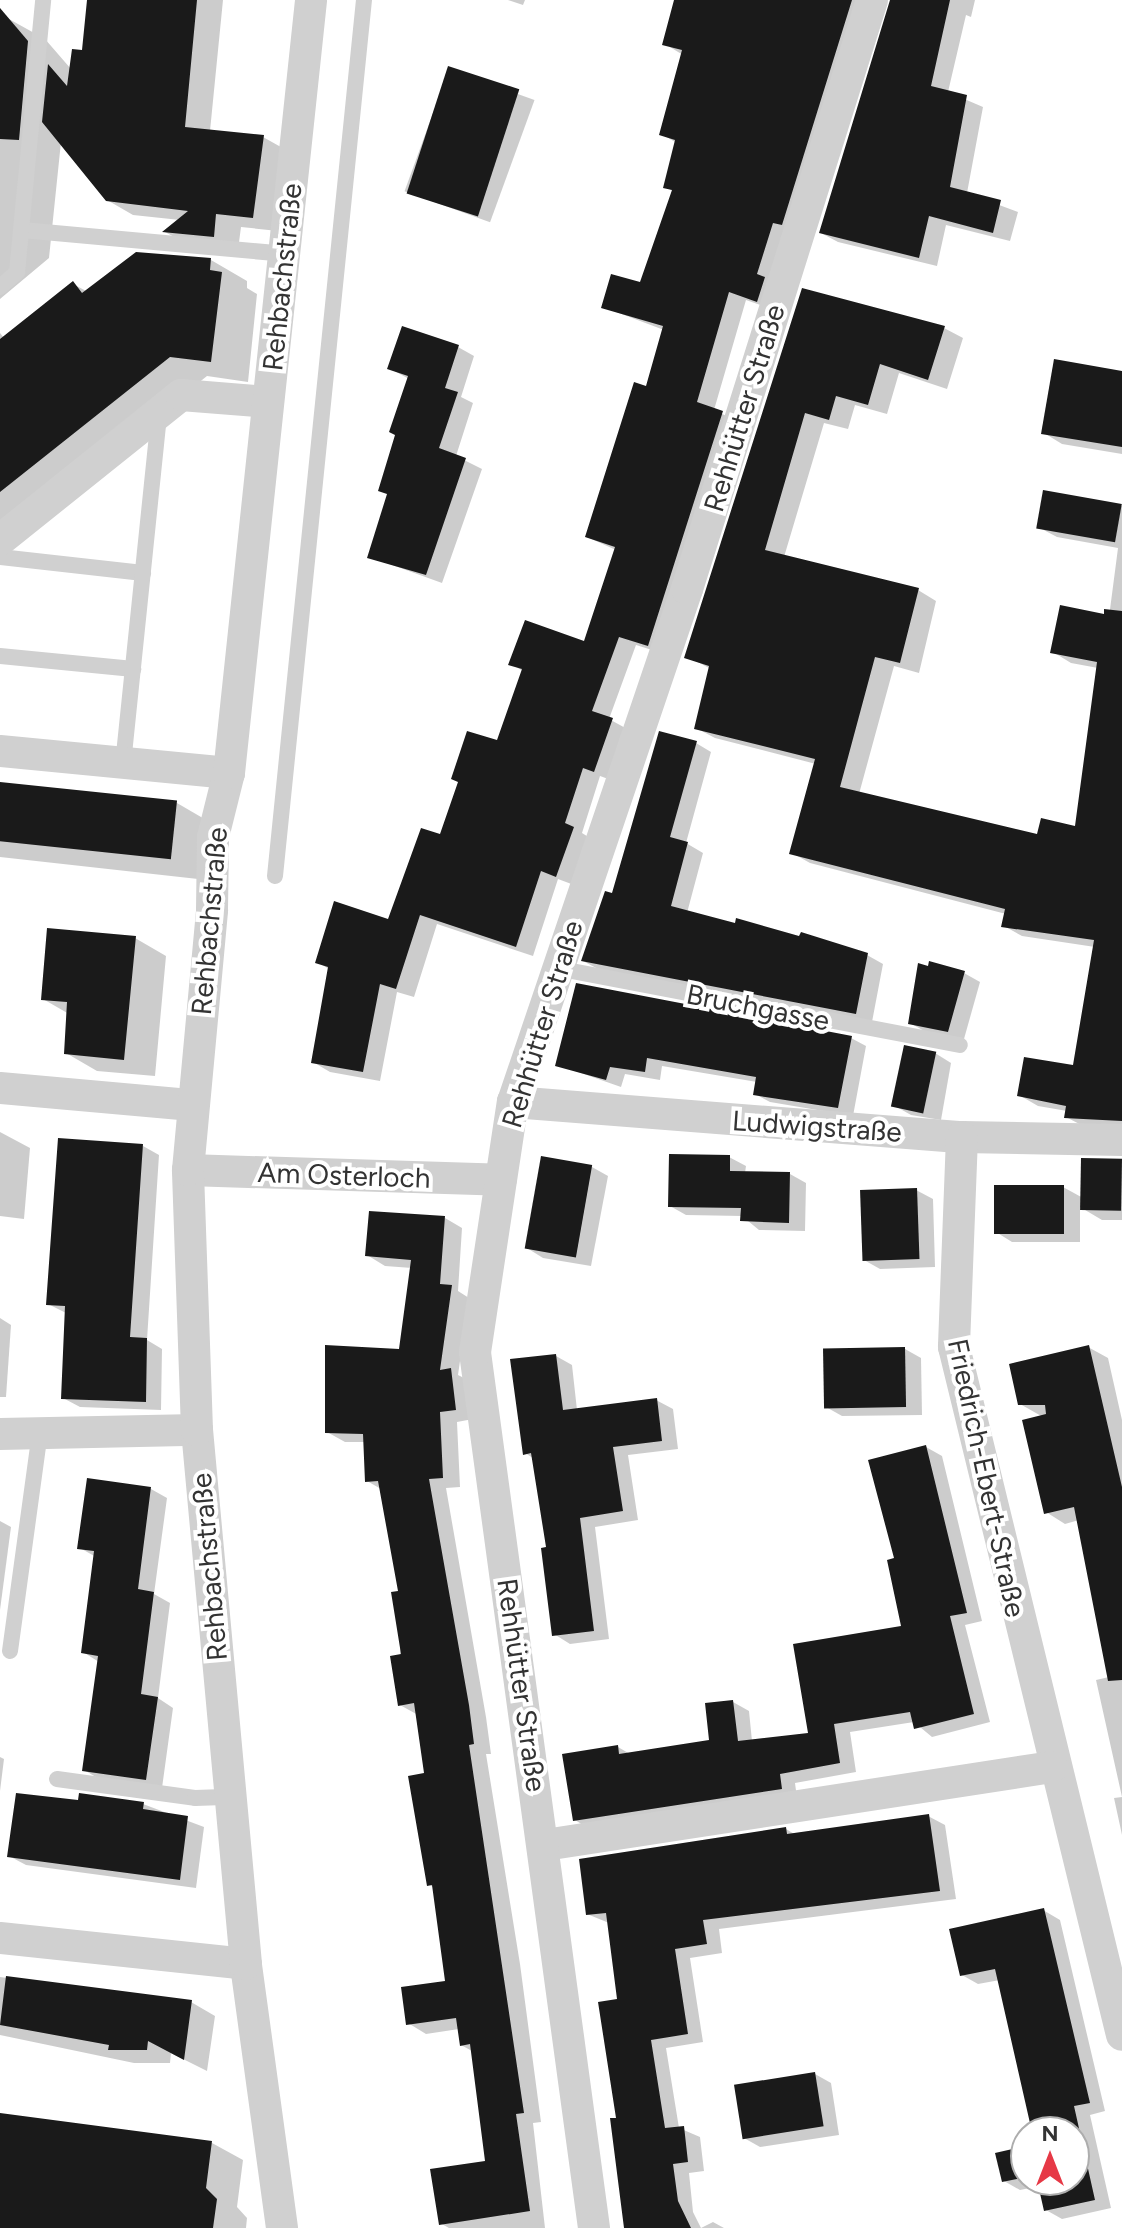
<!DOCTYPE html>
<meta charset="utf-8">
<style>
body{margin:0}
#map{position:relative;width:1122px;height:2228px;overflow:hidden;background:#fff;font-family:Figtree,sans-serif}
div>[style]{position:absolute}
.shadow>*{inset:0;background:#0003;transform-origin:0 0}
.building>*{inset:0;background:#1a1a1a;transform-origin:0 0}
.service>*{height:16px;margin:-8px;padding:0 8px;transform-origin:8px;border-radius:8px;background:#d0d0d0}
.minor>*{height:32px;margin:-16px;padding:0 16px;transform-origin:16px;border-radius:16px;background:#d0d0d0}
span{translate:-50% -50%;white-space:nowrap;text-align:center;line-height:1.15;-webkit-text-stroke:8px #fff;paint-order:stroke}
.street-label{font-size:28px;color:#333}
.north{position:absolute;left:1010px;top:2116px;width:80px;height:80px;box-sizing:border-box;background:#fff;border:2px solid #adadad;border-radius:50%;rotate:0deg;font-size:22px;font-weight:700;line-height:32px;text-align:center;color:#333}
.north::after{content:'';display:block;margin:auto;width:28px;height:36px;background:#e63946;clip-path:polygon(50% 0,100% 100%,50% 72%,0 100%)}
</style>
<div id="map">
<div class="shadow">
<div style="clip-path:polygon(89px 0,223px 0,210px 131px,263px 137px,288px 151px,278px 231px,241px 227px,238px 250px,189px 245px,165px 232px,180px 220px,133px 215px,107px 200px,61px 142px,49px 258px,0 299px,0 14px,45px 39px,71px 69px,84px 52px)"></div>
<div style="clip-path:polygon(508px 0,525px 0,523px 5px)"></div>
<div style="clip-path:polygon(678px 0,875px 0,775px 310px,746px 300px,714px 410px,739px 422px,665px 654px,636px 645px,609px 719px,629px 730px,611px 780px,600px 776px,582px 833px,590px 838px,574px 885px,558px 879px,533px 956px,437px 924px,414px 997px,397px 992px,380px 1081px,330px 1072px,313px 1062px,329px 969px,317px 962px,390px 922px,498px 743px,523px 671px,511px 664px,586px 644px,616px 550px,587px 537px,647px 388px,664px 330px,603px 307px,641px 285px,673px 191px,666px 187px,677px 143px,661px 134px,683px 55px,665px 44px)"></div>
<div style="clip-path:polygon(891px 0,975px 0,971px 17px,966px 15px,948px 92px,983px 107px,967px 193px,1018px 212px,1010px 241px,946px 225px,937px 266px,838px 242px,821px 233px)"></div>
<div style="left:449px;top:69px;width:91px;height:130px;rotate:20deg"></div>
<div style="clip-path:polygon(211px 260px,247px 281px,247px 288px,257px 294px,248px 382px,207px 376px,0 542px,0 333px,4px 338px,73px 284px,88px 292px)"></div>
<div style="clip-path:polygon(803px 290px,944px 328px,963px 338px,947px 389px,899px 373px,887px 414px,855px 405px,848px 429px,824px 423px,784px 557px,918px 590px,936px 601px,919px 673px,894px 666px,859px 794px,1038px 837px,1076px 829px,1098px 668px,1071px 663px,1053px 652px,1109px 617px,1118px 548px,1057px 537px,1038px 527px,1122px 506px,1122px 1130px,1085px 1127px,1066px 1117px,1067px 1111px,1038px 1106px,1019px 1095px,1075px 1067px,1095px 947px,1022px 936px,1004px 926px,1006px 914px,810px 863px,792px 853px,816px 764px,715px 738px,696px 728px,711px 669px,688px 657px)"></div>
<div style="clip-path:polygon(458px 347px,474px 356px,461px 397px,473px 403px,456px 456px,482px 469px,442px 583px,370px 557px,388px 495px,409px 379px,389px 368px)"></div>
<div style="clip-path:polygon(1122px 373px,1122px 454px,1062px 444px,1044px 433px)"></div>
<div style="clip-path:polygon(696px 743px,711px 752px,686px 843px,703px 853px,687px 913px,867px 955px,883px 964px,872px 1022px,598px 969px,583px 961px)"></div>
<div style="clip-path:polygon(0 783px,177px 803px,213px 824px,207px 880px,0 857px)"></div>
<div style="clip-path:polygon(135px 938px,166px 956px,155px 1076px,97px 1071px,66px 1053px,69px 1014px,43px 999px)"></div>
<div style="clip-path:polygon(964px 973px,980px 982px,964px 1039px,926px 1032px,910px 1023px)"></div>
<div style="clip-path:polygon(851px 1038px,866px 1046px,853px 1116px,770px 1102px,755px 1094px,757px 1082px,662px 1066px,660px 1080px,625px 1074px,621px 1087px,558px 1065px)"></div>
<div style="clip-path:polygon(935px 1053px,951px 1063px,941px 1120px,911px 1115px,895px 1106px)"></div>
<div style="clip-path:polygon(0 1132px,30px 1148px,24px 1219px,0 1216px)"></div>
<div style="clip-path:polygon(143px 1146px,159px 1155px,147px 1340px,162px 1349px,161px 1410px,80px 1407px,63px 1398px,66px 1313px,48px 1304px)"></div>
<div style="clip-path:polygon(729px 1157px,746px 1166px,745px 1173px,790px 1174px,806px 1183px,805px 1231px,759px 1230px,742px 1216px,686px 1215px,670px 1206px)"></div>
<div style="clip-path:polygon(1122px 1159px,1122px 1220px,1102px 1220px,1080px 1207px,1080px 1242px,1012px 1242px,996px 1232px,1063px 1187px,1083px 1198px)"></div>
<div style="clip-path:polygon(592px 1167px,608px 1176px,591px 1266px,543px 1258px,527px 1248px)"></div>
<div style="clip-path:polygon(916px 1190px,933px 1199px,935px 1267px,880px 1269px,864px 1260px)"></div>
<div style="clip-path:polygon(445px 1218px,462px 1228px,458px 1291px,469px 1298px,458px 1375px,468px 1380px,473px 1419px,457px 1422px,460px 1487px,446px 1488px,486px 1717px,491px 1754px,486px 1754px,520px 1964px,541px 2122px,533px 2123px,545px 2228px,449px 2228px,440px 2223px,487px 2163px,472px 2051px,461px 2045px,459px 2029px,426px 2034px,408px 2023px,448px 1982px,434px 1888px,429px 1884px,427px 1775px,418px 1715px,400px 1705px,400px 1593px,381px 1489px,367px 1481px,366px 1442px,345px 1442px,327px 1432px,400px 1351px,412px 1268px,385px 1266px,367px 1255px)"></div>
<div style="clip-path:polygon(0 1318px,11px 1325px,6px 1397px,0 1397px)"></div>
<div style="clip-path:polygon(1088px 1347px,1108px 1358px,1122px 1420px,1122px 1835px,1114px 1798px,1122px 1797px,1096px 1680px,1109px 1677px,1079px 1520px,1065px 1524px,1046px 1512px,1043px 1417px,1020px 1404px)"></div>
<div style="clip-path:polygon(905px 1349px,921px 1358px,922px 1415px,842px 1416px,826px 1407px)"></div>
<div style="clip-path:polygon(556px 1356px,572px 1365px,577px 1410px,656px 1400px,673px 1409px,678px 1449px,628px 1455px,638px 1520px,595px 1527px,609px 1639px,570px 1644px,554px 1634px,548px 1549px,533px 1458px,525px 1453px)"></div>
<div style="clip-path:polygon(926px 1447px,942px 1456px,982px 1621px,965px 1625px,990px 1722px,932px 1737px,914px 1722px,850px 1732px,856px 1772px,795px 1783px,797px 1798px,591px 1830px,575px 1820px,618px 1747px,630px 1754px,711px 1742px,733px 1702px,749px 1711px,752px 1741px,810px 1735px,903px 1627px,896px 1560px)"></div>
<div style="clip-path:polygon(89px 1480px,151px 1489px,167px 1498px,154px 1594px,170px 1603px,158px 1698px,173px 1708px,162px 1788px,101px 1780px,84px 1770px,99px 1662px,83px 1652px,96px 1557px,80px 1548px)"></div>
<div style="clip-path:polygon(0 1521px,11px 1527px,0 1610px)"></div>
<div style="clip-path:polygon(0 1757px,4px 1759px,0 1791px)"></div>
<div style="clip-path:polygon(80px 1803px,143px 1804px,204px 1827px,196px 1888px,26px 1865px,9px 1856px)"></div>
<div style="clip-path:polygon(928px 1816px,945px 1825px,956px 1899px,719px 1929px,722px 1953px,690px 1958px,703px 2042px,666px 2048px,679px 2128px,700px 2137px,704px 2171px,689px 2173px,693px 2212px,701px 2228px,713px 2222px,724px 2228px,638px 2228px,619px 2119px,620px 2000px,609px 1923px,587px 1914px,786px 1829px,796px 1835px)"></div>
<div style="clip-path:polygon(1043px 1910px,1060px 1920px,1105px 2111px,1090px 2115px,1111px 2208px,1062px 2219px,1046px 2210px,1040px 2186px,1020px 2190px,1004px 2181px,1026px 2148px,1026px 2180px,1074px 2180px,1074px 2132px,1034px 2132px,1000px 1980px,978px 1984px,962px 1975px)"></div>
<div style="clip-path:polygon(0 1977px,191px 2002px,215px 2016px,207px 2071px,171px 2053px,170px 2063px,134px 2063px,0 2035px)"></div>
<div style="clip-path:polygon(815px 2074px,831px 2083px,839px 2135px,760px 2147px,744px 2138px)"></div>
<div style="clip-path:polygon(0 2115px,212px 2143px,243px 2160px,237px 2207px,247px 2218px,246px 2228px,0 2228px)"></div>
</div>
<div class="building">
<div style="clip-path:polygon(87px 0,197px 0,185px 127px,264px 135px,253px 218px,216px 214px,214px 237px,162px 232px,188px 211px,106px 201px,42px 122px,48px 64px,67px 86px,72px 49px,82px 50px)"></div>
<div style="clip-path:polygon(674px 0,852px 0,782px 225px,773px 223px,757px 274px,765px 277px,757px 302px,729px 292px,697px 402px,723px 411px,648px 646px,619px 637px,592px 711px,613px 718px,594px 772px,583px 768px,565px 823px,574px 827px,556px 877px,541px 871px,516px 947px,420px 915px,396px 989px,380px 984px,363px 1072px,311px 1063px,328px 967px,315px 963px,334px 901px,388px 919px,421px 828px,440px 834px,458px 782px,451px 779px,467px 731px,497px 740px,522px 669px,508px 665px,525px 620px,584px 641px,615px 547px,585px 537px,634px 382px,646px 386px,663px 326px,601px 308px,611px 274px,640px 282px,672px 190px,663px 188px,675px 140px,659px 135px,682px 50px,662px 45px)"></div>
<div style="clip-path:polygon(890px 0,950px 0,931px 86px,967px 95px,950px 187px,1001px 200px,993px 233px,929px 216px,919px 258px,819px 233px)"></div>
<div style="clip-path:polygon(0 8px,28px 41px,19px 140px,0 139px)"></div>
<div style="left:448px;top:66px;width:75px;height:134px;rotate:18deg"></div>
<div style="clip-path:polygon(136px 252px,211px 258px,210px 270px,222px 272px,211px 362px,170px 357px,0 492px,0 339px,73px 281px,82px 293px)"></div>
<div style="clip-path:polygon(802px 288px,945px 326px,928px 380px,880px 364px,868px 405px,836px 396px,829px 420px,805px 413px,765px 550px,919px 588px,900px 663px,875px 657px,840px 787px,1037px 834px,1041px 818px,1075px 826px,1097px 662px,1050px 653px,1060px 605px,1104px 614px,1104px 609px,1122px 611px,1122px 1121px,1064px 1118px,1066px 1106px,1017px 1096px,1024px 1057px,1073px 1065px,1094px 940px,1001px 927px,1005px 909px,789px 854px,815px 759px,694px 729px,709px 666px,684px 658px)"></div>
<div style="clip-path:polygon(402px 326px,459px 345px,445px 388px,458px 392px,439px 448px,466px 458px,426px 575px,367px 558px,387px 494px,378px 491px,395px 435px,389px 432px,408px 376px,387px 369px)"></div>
<div style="clip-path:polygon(1054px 359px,1122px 371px,1122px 447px,1041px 434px)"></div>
<div style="left:1043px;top:490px;width:80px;height:39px;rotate:10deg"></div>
<div style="clip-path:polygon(659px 731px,697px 741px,670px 837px,688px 842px,671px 906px,735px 923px,736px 918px,799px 936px,801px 932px,868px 953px,856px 1014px,581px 961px,605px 891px,612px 893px)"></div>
<div style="left:0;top:782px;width:178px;height:59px;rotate:6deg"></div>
<div style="clip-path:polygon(47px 928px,136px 936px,124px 1060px,64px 1054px,67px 1002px,41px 1000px)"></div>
<div style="clip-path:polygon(929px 961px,965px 971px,948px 1032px,908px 1024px,918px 963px,928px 966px)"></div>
<div style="clip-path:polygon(576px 983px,852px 1036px,838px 1108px,753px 1095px,756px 1077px,647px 1058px,645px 1072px,610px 1067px,606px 1080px,555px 1066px)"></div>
<div style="left:904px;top:1045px;width:33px;height:63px;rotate:12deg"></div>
<div style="clip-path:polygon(58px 1138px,143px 1144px,130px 1337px,147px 1338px,146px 1402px,61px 1399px,65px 1306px,46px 1305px)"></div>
<div style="clip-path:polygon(669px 1154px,730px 1155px,730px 1171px,790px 1172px,789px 1223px,740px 1221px,741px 1208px,668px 1207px)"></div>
<div style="left:541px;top:1156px;width:52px;height:94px;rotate:10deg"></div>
<div style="left:1081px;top:1158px;width:41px;height:52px;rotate:1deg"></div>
<div style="left:994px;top:1185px;width:70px;height:49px"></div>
<div style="left:917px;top:1188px;width:71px;height:57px;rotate:88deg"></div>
<div style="clip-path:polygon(369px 1211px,445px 1216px,440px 1284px,452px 1285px,440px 1370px,451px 1368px,456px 1410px,440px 1412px,443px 1478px,429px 1479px,469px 1705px,474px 1744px,469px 1745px,524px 2113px,516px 2114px,530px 2211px,439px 2225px,430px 2169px,485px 2161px,470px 2044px,460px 2046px,456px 2018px,406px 2025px,401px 1987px,445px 1981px,432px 1885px,427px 1886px,408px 1776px,424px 1773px,414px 1703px,398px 1706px,390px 1656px,401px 1654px,391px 1592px,398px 1591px,378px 1481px,365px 1482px,363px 1434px,325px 1433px,325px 1345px,399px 1349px,411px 1260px,365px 1256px)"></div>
<div style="clip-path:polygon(1089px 1345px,1122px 1487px,1122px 1680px,1108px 1681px,1074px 1507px,1044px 1514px,1022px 1420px,1046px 1414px,1045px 1405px,1018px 1405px,1009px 1364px)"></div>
<div style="left:905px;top:1347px;width:60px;height:82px;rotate:89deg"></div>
<div style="clip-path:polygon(556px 1354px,563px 1410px,657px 1398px,662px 1441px,613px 1447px,623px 1511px,580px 1518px,594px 1631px,552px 1636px,541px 1548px,546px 1547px,531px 1453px,523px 1455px,510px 1359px)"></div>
<div style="clip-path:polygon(926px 1445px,967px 1613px,950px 1616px,974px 1714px,914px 1729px,910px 1712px,834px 1724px,840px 1763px,780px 1774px,782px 1789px,573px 1821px,562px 1754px,618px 1745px,619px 1754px,709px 1740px,705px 1703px,733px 1700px,738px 1741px,808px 1733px,793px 1644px,901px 1626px,887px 1560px,894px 1558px,868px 1460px)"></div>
<div style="clip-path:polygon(87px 1478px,151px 1487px,138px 1589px,154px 1592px,141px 1694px,158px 1697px,146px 1780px,82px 1771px,98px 1656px,81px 1653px,94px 1551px,77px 1549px)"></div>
<div style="clip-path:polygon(16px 1793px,78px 1800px,79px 1793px,144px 1802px,143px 1809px,188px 1816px,180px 1880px,7px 1857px)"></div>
<div style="clip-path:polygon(929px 1814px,940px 1891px,703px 1920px,707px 1944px,675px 1949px,688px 2034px,651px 2040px,665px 2128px,684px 2126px,688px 2162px,673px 2164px,678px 2201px,691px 2228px,624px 2228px,610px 2118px,616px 2118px,598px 2002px,617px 1999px,606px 1913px,586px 1915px,579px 1859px,786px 1827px,787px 1834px)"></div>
<div style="clip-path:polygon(1044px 1908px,1090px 2103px,1074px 2106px,1095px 2200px,1044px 2211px,1037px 2180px,1074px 2180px,1074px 2132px,1032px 2132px,995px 1969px,960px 1976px,949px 1929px)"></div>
<div style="clip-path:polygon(6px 1976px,192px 2000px,184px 2060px,148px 2041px,147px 2050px,108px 2050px,109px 2045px,0 2025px)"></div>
<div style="left:815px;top:2072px;width:55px;height:82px;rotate:81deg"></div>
<div style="clip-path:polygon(0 2113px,212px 2141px,206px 2188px,217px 2199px,213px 2228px,0 2228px)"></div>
<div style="clip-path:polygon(1026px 2146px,1026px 2177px,1002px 2182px,995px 2153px)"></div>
</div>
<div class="service">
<div style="left:22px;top:230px;width:263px;rotate:5.2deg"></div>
<div style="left:0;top:287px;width:23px;rotate:-41deg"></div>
<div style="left:17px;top:272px;width:273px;rotate:-84.5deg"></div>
<div style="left:0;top:557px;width:144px;rotate:6.4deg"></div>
<div style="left:0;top:656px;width:134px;rotate:5.6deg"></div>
<div style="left:123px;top:764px;width:351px;rotate:-84.1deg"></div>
<div style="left:275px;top:876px;width:881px;rotate:-84.2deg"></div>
<div style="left:556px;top:968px;width:411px;rotate:10.8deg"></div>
<div style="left:10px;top:1651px;width:220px;rotate:-82.2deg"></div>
<div style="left:57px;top:1779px;width:139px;rotate:7.8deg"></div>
<div style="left:195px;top:1798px;width:36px;rotate:-2deg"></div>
</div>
<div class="minor">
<div style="left:0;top:540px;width:232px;rotate:-38.7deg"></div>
<div style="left:181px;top:395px;width:87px;rotate:4.6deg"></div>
<div style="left:0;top:751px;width:230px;rotate:5.5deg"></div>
<div style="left:0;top:1088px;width:193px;rotate:5.1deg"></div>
<div style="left:513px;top:1102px;width:450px;rotate:4.5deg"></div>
<div style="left:962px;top:1137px;width:160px;rotate:1.1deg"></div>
<div style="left:962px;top:1137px;width:210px;rotate:92.2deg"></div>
<div style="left:954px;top:1347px;width:708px;rotate:76.28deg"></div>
<div style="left:188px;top:1170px;width:313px;rotate:1.8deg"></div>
<div style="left:0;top:1434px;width:197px;rotate:-1.2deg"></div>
<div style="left:545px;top:1845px;width:513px;rotate:-8.75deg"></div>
<div style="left:0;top:1938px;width:247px;rotate:6deg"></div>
<div style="left:282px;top:2228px;width:266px;rotate:-97.8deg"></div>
<div style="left:246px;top:1964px;width:536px;rotate:-95.24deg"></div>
<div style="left:197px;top:1430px;width:260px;rotate:-92deg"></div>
<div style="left:188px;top:1170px;width:261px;rotate:-84.7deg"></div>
<div style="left:212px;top:910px;width:73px;rotate:-89.2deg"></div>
<div style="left:213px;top:837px;width:66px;rotate:-76deg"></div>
<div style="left:229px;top:773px;width:777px;rotate:-83.94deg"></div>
<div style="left:594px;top:2228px;width:884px;rotate:-97.74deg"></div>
<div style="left:475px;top:1352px;width:253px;rotate:-81.4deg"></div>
<div style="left:513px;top:1102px;width:542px;rotate:-71.26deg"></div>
<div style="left:687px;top:589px;width:617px;rotate:-72.56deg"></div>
</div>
<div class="street-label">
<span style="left:282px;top:277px;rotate:-84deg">Rehbachstraße</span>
<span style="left:744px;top:408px;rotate:-73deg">Rehhütter Straße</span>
<span style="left:209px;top:921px;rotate:-85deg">Rehbachstraße</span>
<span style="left:758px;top:1007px;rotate:11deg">Bruchgasse</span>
<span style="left:542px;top:1024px;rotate:-73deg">Rehhütter Straße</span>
<span style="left:817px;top:1126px;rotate:4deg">Ludwigstraße</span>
<span style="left:344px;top:1175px;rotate:2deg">Am Osterloch</span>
<span style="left:987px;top:1478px;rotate:78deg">Friedrich-Ebert-Straße</span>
<span style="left:209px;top:1567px;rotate:-95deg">Rehbachstraße</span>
<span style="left:522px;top:1685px;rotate:82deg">Rehhütter Straße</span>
</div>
<div class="north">N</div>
</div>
